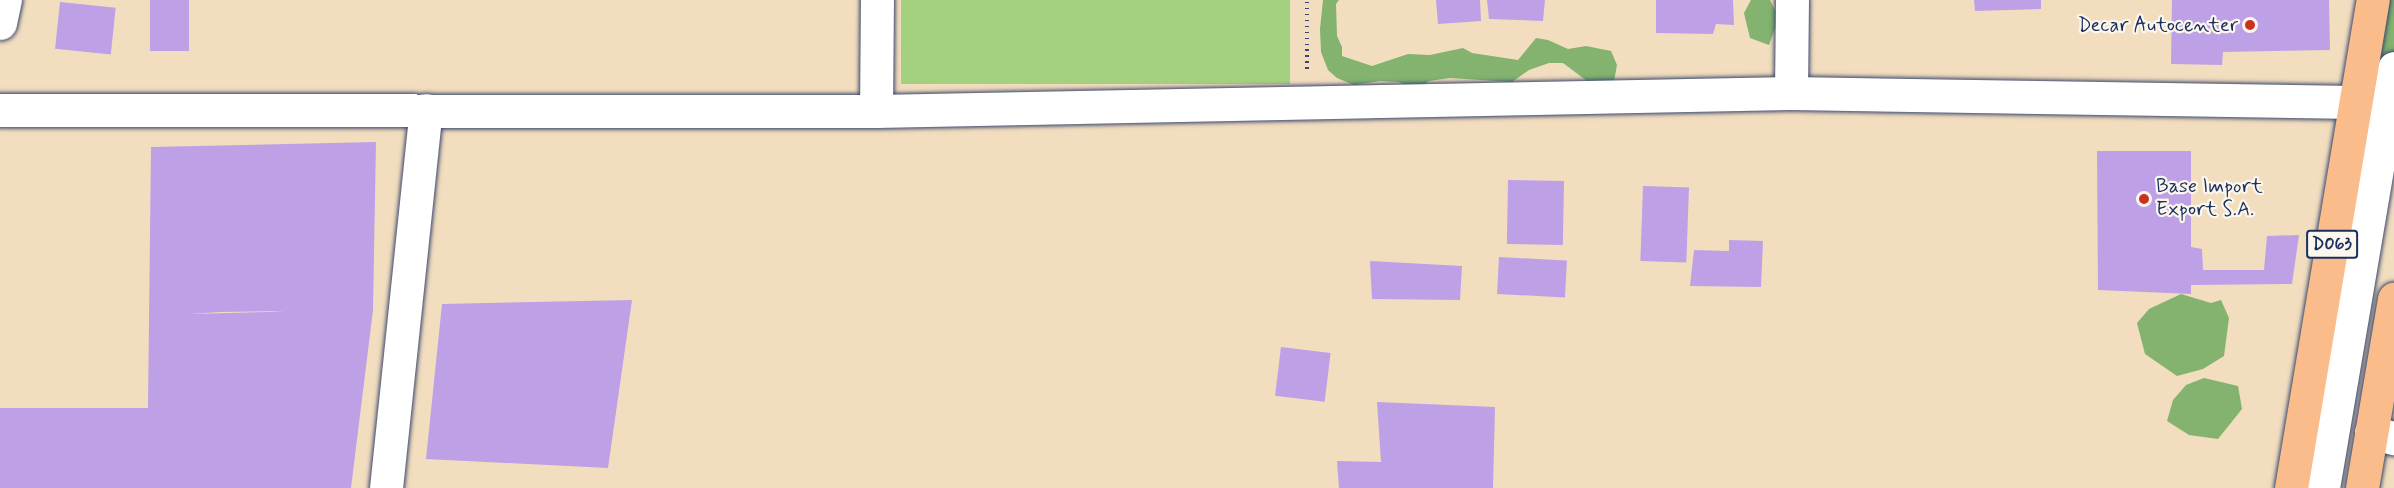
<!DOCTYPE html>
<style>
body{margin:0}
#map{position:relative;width:2394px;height:488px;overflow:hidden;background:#f3ddbf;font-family:Mynerve,sans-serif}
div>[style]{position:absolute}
.green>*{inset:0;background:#a4d17f;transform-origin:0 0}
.forest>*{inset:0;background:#83b36e}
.building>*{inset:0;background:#bea0e7;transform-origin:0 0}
.path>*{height:4px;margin-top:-2px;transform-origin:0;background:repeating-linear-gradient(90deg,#3b496d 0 1.5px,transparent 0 6px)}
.roads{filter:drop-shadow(0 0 2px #3b496d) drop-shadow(0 0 2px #3b496d)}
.minor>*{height:33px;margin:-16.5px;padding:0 16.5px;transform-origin:16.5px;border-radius:16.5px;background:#fff}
.major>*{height:33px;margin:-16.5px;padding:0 16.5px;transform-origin:16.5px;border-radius:16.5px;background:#f9bc8a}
.dots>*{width:16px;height:16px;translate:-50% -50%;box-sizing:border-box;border:3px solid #fbf7ec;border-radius:50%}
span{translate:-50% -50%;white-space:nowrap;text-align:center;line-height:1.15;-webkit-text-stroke:4.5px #fbf7ec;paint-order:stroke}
.shield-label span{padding:2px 4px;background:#fbf7ec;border:2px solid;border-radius:4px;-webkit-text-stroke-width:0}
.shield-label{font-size:18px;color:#1b2f5e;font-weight:700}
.poi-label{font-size:20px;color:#1b2f5e}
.right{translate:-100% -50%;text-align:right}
.left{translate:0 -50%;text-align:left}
</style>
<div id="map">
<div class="green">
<div style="left:901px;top:0;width:389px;height:84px"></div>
</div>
<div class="forest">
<div style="clip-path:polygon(1323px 0,1339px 0,1336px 4px,1337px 36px,1342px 47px,1342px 56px,1372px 66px,1408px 54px,1430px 55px,1463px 48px,1472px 53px,1518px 60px,1536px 38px,1548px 40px,1568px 49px,1586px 46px,1611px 51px,1617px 65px,1614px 81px,1599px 90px,1563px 63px,1549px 63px,1529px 70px,1512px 82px,1450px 78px,1429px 81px,1418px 89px,1398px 82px,1380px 81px,1354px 85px,1337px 78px,1328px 70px,1321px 52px,1320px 29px)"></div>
<div style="clip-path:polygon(1751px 0,1770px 0,1779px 18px,1769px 45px,1750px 38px,1744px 13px)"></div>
<div style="clip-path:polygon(2383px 0,2394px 0,2394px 79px,2363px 59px)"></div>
<div style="clip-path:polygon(2181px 294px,2211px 303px,2221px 300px,2229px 318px,2224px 356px,2203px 369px,2177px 376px,2145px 354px,2137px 323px,2149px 309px)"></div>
<div style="clip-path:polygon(2204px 378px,2238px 386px,2242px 409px,2218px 439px,2189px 435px,2167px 421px,2173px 400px,2186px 385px)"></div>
</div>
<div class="building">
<div style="left:150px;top:0;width:39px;height:51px"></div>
<div style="clip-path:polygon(1436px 0,1480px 0,1481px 21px,1438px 24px)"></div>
<div style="clip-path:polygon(1487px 0,1545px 0,1543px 21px,1489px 19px)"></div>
<div style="clip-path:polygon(1656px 0,1733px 0,1734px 25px,1716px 24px,1713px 34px,1656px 33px)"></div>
<div style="clip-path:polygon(1974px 0,2041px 0,2041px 9px,1975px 11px)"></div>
<div style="clip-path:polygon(2172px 0,2329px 0,2330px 50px,2223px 52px,2222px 65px,2171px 64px)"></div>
<div style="left:60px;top:2px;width:56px;height:47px;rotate:6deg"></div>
<div style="clip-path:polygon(evenodd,376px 142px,373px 310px,351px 488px,0 488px,0 408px,148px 408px,151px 147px,376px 142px,285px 311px,269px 312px,188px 314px,221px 312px,285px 311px)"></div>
<div style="clip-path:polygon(2097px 151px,2191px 151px,2191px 247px,2202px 249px,2203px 270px,2264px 270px,2267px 236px,2299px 235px,2292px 284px,2191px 285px,2191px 294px,2098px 290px)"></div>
<div style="left:1508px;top:180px;width:56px;height:64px;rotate:1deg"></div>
<div style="left:1643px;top:186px;width:46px;height:75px;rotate:2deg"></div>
<div style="clip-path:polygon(1729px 240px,1763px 241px,1761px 287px,1690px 286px,1694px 250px,1729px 251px)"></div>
<div style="left:1499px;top:257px;width:68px;height:37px;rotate:3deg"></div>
<div style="clip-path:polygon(1370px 261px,1462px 266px,1460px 300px,1372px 299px)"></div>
<div style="clip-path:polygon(632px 300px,608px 468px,426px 459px,442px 304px)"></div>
<div style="left:1281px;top:347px;width:50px;height:49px;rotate:7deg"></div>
<div style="clip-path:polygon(1377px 402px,1495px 407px,1493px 488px,1339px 488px,1337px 461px,1381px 462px)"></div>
</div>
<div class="path">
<div style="left:1307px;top:69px;width:69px;rotate:-90deg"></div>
</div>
<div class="roads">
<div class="minor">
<div style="left:0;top:23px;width:24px;rotate:-78deg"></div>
<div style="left:1791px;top:93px;width:93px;rotate:-89.4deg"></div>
<div style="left:0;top:110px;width:876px;rotate:0.07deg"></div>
<div style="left:876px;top:111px;width:915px;rotate:-1.13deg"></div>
<div style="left:1791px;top:93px;width:565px;rotate:0.91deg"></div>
<div style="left:2356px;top:102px;width:38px;rotate:9deg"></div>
<div style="left:876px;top:111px;width:111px;rotate:-89.5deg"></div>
<div style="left:2371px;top:432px;width:24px;rotate:15deg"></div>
<div style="left:386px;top:488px;width:380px;rotate:-84deg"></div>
<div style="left:2323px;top:488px;width:426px;rotate:-80.4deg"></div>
</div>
<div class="major">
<div style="left:2291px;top:488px;width:495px;rotate:-80.5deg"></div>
<div style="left:2362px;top:488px;width:192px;rotate:-80.4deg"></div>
</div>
</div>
<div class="dots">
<div style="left:2250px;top:25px;background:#c8321e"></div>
<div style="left:2144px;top:199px;background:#c8321e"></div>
</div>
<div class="shield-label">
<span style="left:2332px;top:244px">D063</span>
</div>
<div class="poi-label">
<span class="right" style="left:2238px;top:25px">Decar Autocenter</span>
<span class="left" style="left:2156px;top:198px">Base Import<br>Export S.A.</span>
</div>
</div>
